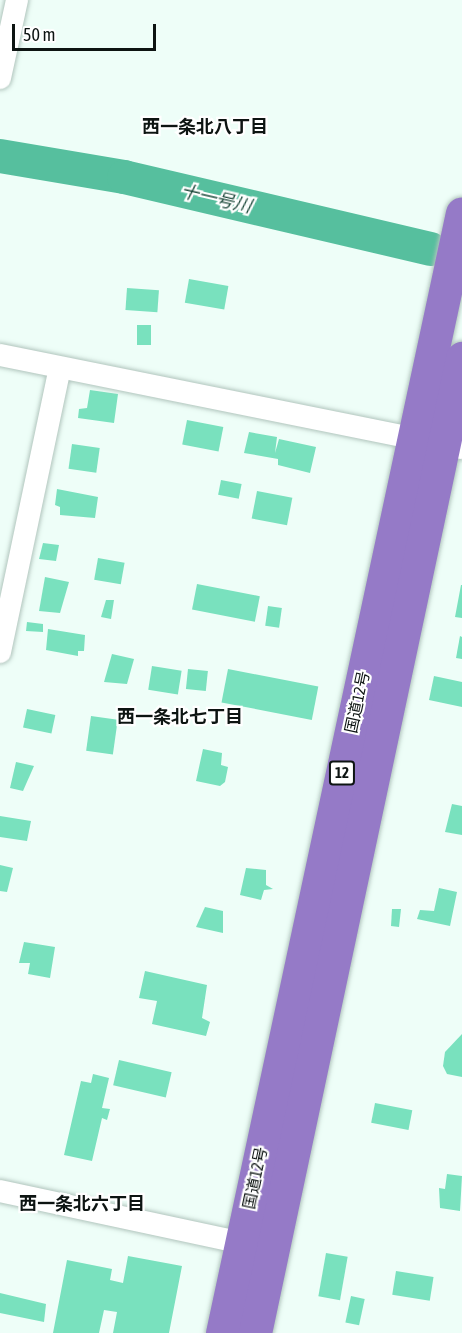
<!DOCTYPE html>
<meta charset="utf-8">
<style>
body{margin:0}
#map{position:relative;width:462px;height:1333px;overflow:hidden;background:#eefef8;font-family:"Asap Condensed","Noto Sans JP",sans-serif}
div>[style]{position:absolute}
.river>*{height:34px;margin:-17px;padding:0 17px;transform-origin:17px;border-radius:17px;background:#56bf9e}
.building>*{inset:0;background:#79e1be;transform-origin:0 0}
.roads{filter:drop-shadow(0 0 2px #b1c5bd) drop-shadow(0 0 2px #b1c5bd)}
.street>*{height:22px;margin:-11px;padding:0 11px;transform-origin:11px;border-radius:11px;background:#fff}
.highway>*{height:33px;margin:-16.5px;padding:0 16.5px;transform-origin:16.5px;border-radius:16.5px;background:#957ac7}
span{translate:-50% -50%;white-space:nowrap;text-align:center;line-height:1.15;-webkit-text-stroke:4.5px #fff;paint-order:stroke}
.shield-label span{padding:2px 4px;background:#fff;border:2px solid;border-radius:4px;-webkit-text-stroke-width:0}
.shield-label{font-size:15px;color:#0d1412;font-weight:700}
.street-label{font-size:16px;color:#0d1412}
.neighbourhood-label{font-size:18px;color:#0d1412;font-weight:700}
.water-label{font-size:18px;color:#1e4b3d;font-style:italic}
.scale{position:absolute;left:12px;top:24px;width:144px;height:27px;box-sizing:border-box;border:3px solid #0d1412;border-top:0;padding-left:8px;font-size:18px;line-height:21px;white-space:nowrap;color:#0d1412;-webkit-text-stroke:4px #fff;paint-order:stroke}
</style>
<div id="map">
<div class="river">
<div style="left:0;top:156px;width:126px;rotate:9.6deg"></div>
<div style="left:124px;top:177px;width:315px;rotate:13.2deg"></div>
</div>
<div class="building">
<div style="left:189px;top:279px;width:40px;height:24px;rotate:10deg"></div>
<div style="left:127px;top:288px;width:32px;height:22px;rotate:4deg"></div>
<div style="left:137px;top:325px;width:14px;height:20px"></div>
<div style="clip-path:polygon(90px 390px,118px 394px,114px 423px,78px 418px,79px 409px,87px 408px)"></div>
<div style="left:187px;top:420px;width:37px;height:25px;rotate:11deg"></div>
<div style="clip-path:polygon(249px 432px,277px 437px,275px 453px,279px 439px,316px 447px,310px 473px,278px 465px,278px 459px,244px 453px)"></div>
<div style="left:72px;top:444px;width:28px;height:25px;rotate:8deg"></div>
<div style="left:221px;top:480px;width:21px;height:15px;rotate:11deg"></div>
<div style="clip-path:polygon(57px 489px,98px 497px,95px 518px,60px 515px,60px 507px,55px 505px)"></div>
<div style="left:257px;top:491px;width:36px;height:28px;rotate:11deg"></div>
<div style="clip-path:polygon(43px 543px,59px 545px,56px 561px,39px 559px)"></div>
<div style="left:98px;top:558px;width:27px;height:22px;rotate:10deg"></div>
<div style="clip-path:polygon(45px 577px,69px 582px,60px 613px,39px 611px)"></div>
<div style="left:197px;top:584px;width:64px;height:26px;rotate:11deg"></div>
<div style="clip-path:polygon(461px 585px,462px 585px,462px 618px,455px 617px)"></div>
<div style="clip-path:polygon(106px 600px,114px 600px,111px 619px,101px 617px)"></div>
<div style="left:268px;top:606px;width:14px;height:20px;rotate:8deg"></div>
<div style="clip-path:polygon(27px 622px,43px 624px,43px 632px,26px 631px)"></div>
<div style="clip-path:polygon(48px 629px,85px 635px,84px 651px,78px 651px,78px 656px,46px 650px)"></div>
<div style="clip-path:polygon(460px 636px,462px 637px,462px 659px,456px 658px)"></div>
<div style="clip-path:polygon(112px 654px,134px 659px,127px 684px,104px 682px)"></div>
<div style="left:152px;top:666px;width:30px;height:24px;rotate:9deg"></div>
<div style="left:188px;top:669px;width:20px;height:20px;rotate:6deg"></div>
<div style="left:228px;top:669px;width:92px;height:34px;rotate:11deg"></div>
<div style="clip-path:polygon(434px 676px,462px 682px,462px 707px,429px 700px)"></div>
<div style="left:27px;top:709px;width:29px;height:19px;rotate:12deg"></div>
<div style="left:91px;top:716px;width:27px;height:35px;rotate:8deg"></div>
<div style="clip-path:polygon(203px 749px,222px 753px,221px 765px,228px 767px,225px 782px,220px 786px,196px 781px)"></div>
<div style="clip-path:polygon(16px 762px,34px 766px,23px 791px,10px 788px)"></div>
<div style="clip-path:polygon(452px 804px,462px 806px,462px 835px,445px 832px)"></div>
<div style="clip-path:polygon(0 816px,31px 821px,27px 841px,0 837px)"></div>
<div style="clip-path:polygon(0 865px,13px 868px,7px 892px,0 891px)"></div>
<div style="clip-path:polygon(246px 868px,266px 870px,266px 885px,273px 889px,264px 890px,261px 900px,240px 895px)"></div>
<div style="clip-path:polygon(439px 888px,457px 892px,450px 926px,417px 919px,420px 910px,434px 911px)"></div>
<div style="clip-path:polygon(205px 907px,223px 911px,223px 933px,196px 927px)"></div>
<div style="clip-path:polygon(392px 909px,401px 909px,399px 927px,391px 926px)"></div>
<div style="clip-path:polygon(24px 942px,55px 947px,50px 978px,28px 974px,30px 963px,19px 963px)"></div>
<div style="clip-path:polygon(145px 971px,207px 985px,202px 1018px,210px 1022px,206px 1036px,152px 1024px,157px 1001px,139px 998px)"></div>
<div style="clip-path:polygon(462px 1034px,462px 1077px,447px 1074px,443px 1066px,445px 1052px)"></div>
<div style="left:119px;top:1060px;width:54px;height:26px;rotate:13deg"></div>
<div style="clip-path:polygon(93px 1074px,109px 1078px,102px 1108px,110px 1109px,107px 1120px,102px 1118px,92px 1161px,64px 1155px,81px 1081px,91px 1083px)"></div>
<div style="left:375px;top:1103px;width:38px;height:20px;rotate:11deg"></div>
<div style="clip-path:polygon(447px 1174px,462px 1176px,460px 1211px,440px 1208px,439px 1188px,445px 1189px)"></div>
<div style="left:326px;top:1253px;width:22px;height:44px;rotate:10deg"></div>
<div style="clip-path:polygon(128px 1256px,182px 1266px,169px 1333px,113px 1333px,117px 1312px,104px 1310px,99px 1333px,53px 1333px,67px 1260px,112px 1269px,110px 1280px,123px 1283px)"></div>
<div style="left:396px;top:1271px;width:38px;height:24px;rotate:9deg"></div>
<div style="clip-path:polygon(0 1293px,46px 1304px,44px 1322px,0 1313px)"></div>
<div style="left:351px;top:1296px;width:14px;height:27px;rotate:12deg"></div>
</div>
<div class="roads">
<div class="street">
<div style="left:0;top:78px;width:80px;rotate:-77.7deg"></div>
<div style="left:0;top:355px;width:471px;rotate:11.4deg"></div>
<div style="left:0;top:652px;width:290px;rotate:-78.1deg"></div>
<div style="left:0;top:1191px;width:248px;rotate:12.1deg"></div>
</div>
<div class="highway">
<div style="left:222px;top:1333px;width:1145px;rotate:-77.91deg"></div>
<div style="left:255px;top:1333px;width:997px;rotate:-78.01deg"></div>
</div>
</div>
<div class="shield-label">
<span style="left:342px;top:773px">12</span>
</div>
<div class="street-label">
<span style="left:357px;top:702px;rotate:-78deg">国道12号</span>
<span style="left:255px;top:1178px;rotate:-78deg">国道12号</span>
</div>
<div class="neighbourhood-label">
<span style="left:205px;top:127px">西一条北八丁目</span>
<span style="left:180px;top:717px">西一条北七丁目</span>
<span style="left:82px;top:1204px">西一条北六丁目</span>
</div>
<div class="water-label">
<span style="left:216px;top:199px;rotate:13deg">十一号川</span>
</div>
<div class="scale">50 m</div>
</div>
